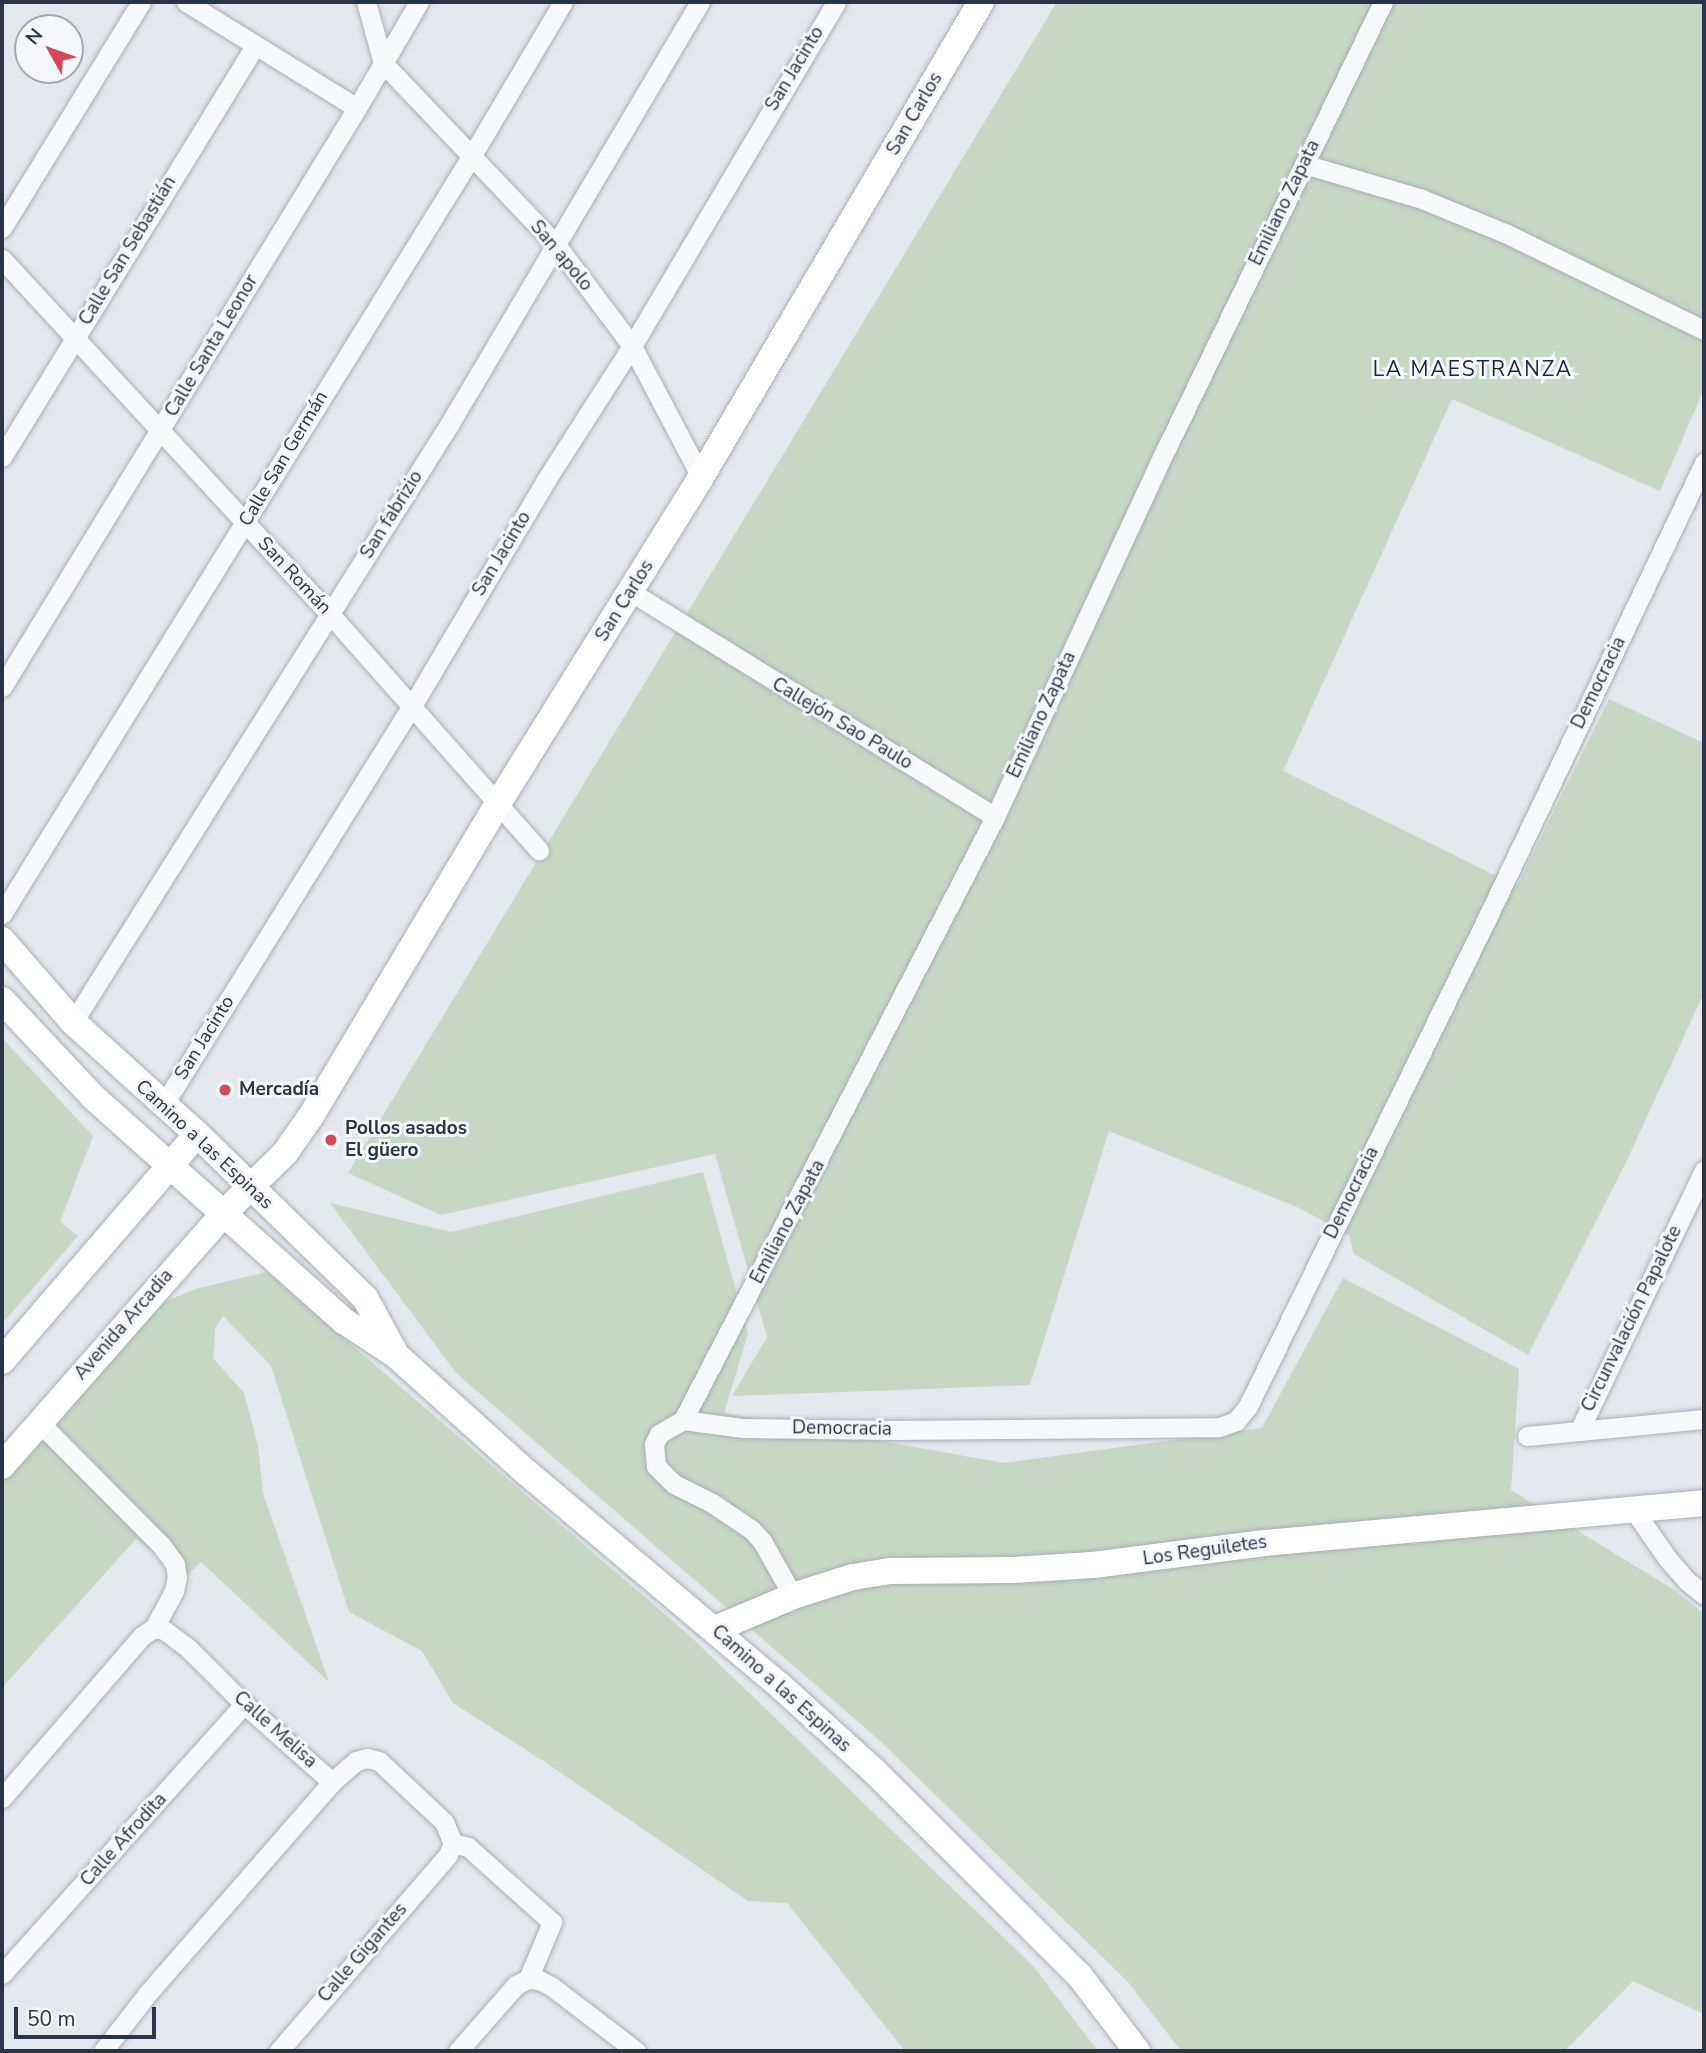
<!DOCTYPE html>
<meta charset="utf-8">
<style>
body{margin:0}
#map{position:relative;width:1706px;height:2053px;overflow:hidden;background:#e4e7ec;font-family:"Nunito Sans",sans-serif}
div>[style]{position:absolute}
.green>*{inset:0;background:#c9d6c5}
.roads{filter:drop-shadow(0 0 2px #a9aeb7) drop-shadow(0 0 2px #a9aeb7)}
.street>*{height:19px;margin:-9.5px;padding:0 9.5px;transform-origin:9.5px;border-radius:9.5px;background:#f7f8fa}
.secondary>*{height:26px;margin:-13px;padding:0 13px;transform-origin:13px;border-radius:13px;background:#fff}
.dots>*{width:19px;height:19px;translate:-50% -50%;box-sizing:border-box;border:4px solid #f4f6f9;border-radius:50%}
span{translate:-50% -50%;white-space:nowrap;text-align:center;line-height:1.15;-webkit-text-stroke:6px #f4f6f9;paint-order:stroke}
.street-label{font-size:19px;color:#2b3445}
.poi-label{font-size:19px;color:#2b3445;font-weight:700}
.left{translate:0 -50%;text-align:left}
.neighbourhood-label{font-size:21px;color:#1d2536;letter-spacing:2px}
.frame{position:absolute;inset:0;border:4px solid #2b3445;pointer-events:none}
.north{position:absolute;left:14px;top:14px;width:70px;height:70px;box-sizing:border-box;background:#f4f6f9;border:2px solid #a4a8b1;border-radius:50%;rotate:310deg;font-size:19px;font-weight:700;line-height:28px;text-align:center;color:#2b3445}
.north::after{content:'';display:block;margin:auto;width:24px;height:32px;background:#d1495b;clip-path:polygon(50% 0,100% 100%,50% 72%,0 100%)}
.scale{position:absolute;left:14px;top:2007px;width:142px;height:32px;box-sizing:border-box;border:4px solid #2b3445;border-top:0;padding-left:9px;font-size:21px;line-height:24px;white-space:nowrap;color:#2b3445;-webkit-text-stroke:5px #f4f6f9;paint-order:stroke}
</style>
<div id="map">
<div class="green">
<div style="clip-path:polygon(1057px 2px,1704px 2px,1704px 389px,1660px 491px,1452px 399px,1283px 771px,1517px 886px,1609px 699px,1704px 743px,1704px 993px,1628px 1158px,1528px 1355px,1354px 1254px,1349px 1235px,1297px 1207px,1109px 1131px,1030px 1385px,732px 1396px,767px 1337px,715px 1154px,441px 1215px,348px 1173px)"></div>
<div style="clip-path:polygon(2px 1038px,93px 1136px,60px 1222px,78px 1236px,2px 1324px)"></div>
<div style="clip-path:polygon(703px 1172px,748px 1334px,724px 1413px,1004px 1463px,1262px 1428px,1343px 1278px,1519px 1369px,1511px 1490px,1676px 1591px,1704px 1614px,1704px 2014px,1633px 1981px,1565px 2051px,1181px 2051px,1128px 1982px,878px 1739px,456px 1373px,330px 1203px,451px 1232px)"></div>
<div style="clip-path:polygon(267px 1272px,690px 1636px,1034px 1967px,1098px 2051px,905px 2051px,787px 1903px,748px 1901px,545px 1762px,453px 1703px,422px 1651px,349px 1612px,271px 1366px,223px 1316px,215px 1329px,213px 1358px,244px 1393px,258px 1445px,263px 1493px,329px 1682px,201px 1562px,186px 1576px,136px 1539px,2px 1688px,2px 1474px,96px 1366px,112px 1362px,162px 1303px,195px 1289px)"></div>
</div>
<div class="roads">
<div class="street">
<div style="left:186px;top:2px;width:201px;rotate:31.8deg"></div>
<div style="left:366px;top:2px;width:63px;rotate:74.4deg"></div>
<div style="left:383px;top:63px;width:253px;rotate:46.4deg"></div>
<div style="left:557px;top:246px;width:125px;rotate:53.1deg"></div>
<div style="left:632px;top:346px;width:148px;rotate:62.2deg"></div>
<div style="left:1304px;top:164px;width:123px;rotate:16.5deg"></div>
<div style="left:1422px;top:199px;width:92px;rotate:22.4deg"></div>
<div style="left:1507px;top:234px;width:219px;rotate:26deg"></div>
<div style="left:2px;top:228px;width:265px;rotate:-58.4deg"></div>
<div style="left:2px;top:259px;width:482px;rotate:47.3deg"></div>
<div style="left:329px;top:613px;width:317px;rotate:48.5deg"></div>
<div style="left:2px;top:457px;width:483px;rotate:-58.4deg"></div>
<div style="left:631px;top:592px;width:428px;rotate:31.7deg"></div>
<div style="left:2px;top:687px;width:679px;rotate:-58.49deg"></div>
<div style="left:357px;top:108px;width:123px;rotate:-59.7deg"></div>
<div style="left:2px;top:914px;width:891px;rotate:-58.22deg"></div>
<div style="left:471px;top:157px;width:180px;rotate:-59.3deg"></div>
<div style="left:73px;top:1022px;width:708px;rotate:-57.81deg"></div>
<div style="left:450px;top:423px;width:490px;rotate:-59.3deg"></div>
<div style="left:164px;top:1104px;width:469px;rotate:-58.1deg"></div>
<div style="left:412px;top:706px;width:263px;rotate:-59.3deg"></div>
<div style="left:546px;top:480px;width:159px;rotate:-57.3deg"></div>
<div style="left:632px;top:346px;width:400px;rotate:-59.3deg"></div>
<div style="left:683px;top:1420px;width:61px;rotate:7.6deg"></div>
<div style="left:743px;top:1428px;width:151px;rotate:0.8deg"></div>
<div style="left:894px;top:1430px;width:325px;rotate:-0.5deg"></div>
<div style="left:1219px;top:1427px;width:18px;rotate:-19deg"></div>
<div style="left:1236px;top:1421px;width:19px;rotate:-51deg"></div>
<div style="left:1248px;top:1406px;width:548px;rotate:-63.9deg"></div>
<div style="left:1489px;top:914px;width:500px;rotate:-64.5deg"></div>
<div style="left:683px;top:1420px;width:679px;rotate:-62.64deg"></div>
<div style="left:995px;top:817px;width:406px;rotate:-65.1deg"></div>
<div style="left:1166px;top:449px;width:497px;rotate:-64.1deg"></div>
<div style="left:683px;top:1420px;width:28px;rotate:150deg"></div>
<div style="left:659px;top:1434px;width:11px;rotate:117deg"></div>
<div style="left:654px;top:1444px;width:22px;rotate:85deg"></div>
<div style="left:656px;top:1466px;width:25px;rotate:45deg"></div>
<div style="left:674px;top:1484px;width:42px;rotate:26.6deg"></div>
<div style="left:712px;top:1503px;width:48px;rotate:34deg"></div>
<div style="left:752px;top:1530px;width:15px;rotate:48deg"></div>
<div style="left:762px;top:1541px;width:63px;rotate:60.6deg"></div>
<div style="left:1579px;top:1431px;width:289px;rotate:-64.4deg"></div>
<div style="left:1527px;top:1436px;width:178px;rotate:-5.5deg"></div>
<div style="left:1633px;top:1509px;width:60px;rotate:55.2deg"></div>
<div style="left:1667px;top:1558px;width:30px;rotate:49deg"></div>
<div style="left:1687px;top:1581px;width:22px;rotate:39deg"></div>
<div style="left:154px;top:1628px;width:10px;rotate:11deg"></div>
<div style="left:164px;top:1630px;width:31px;rotate:37deg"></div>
<div style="left:189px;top:1649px;width:78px;rotate:45deg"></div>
<div style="left:244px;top:1704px;width:118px;rotate:41.6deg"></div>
<div style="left:2px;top:1798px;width:214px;rotate:-49.2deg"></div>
<div style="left:142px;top:1636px;width:14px;rotate:-34deg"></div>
<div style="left:154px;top:1628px;width:42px;rotate:-61.6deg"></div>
<div style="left:174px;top:1591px;width:14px;rotate:-78deg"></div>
<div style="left:177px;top:1577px;width:13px;rotate:-99deg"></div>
<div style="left:175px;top:1564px;width:24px;rotate:-126deg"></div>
<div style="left:161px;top:1545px;width:173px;rotate:-134.8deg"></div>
<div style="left:453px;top:1843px;width:16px;rotate:15deg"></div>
<div style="left:468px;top:1847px;width:113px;rotate:41.8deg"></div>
<div style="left:552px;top:1922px;width:62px;rotate:112.8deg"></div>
<div style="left:2px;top:1974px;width:363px;rotate:-48.1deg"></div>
<div style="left:103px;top:2051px;width:73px;rotate:-52.2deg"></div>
<div style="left:148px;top:1993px;width:280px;rotate:-48.9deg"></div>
<div style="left:332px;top:1782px;width:32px;rotate:-41deg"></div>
<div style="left:356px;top:1761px;width:11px;rotate:-15deg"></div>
<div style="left:367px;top:1758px;width:12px;rotate:14deg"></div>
<div style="left:379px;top:1761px;width:89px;rotate:43.2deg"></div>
<div style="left:444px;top:1822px;width:23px;rotate:67deg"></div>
<div style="left:453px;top:1843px;width:13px;rotate:113deg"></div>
<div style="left:448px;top:1855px;width:259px;rotate:130.8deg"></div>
<div style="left:458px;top:2051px;width:88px;rotate:-48.7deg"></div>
<div style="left:516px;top:1985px;width:13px;rotate:-27deg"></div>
<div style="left:528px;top:1979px;width:11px;rotate:5deg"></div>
<div style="left:539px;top:1980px;width:13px;rotate:27deg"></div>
<div style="left:551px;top:1986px;width:107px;rotate:37.4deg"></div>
</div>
<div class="secondary">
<div style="left:2px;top:940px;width:108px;rotate:49.1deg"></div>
<div style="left:73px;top:1022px;width:167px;rotate:42.1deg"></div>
<div style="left:197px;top:1134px;width:235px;rotate:44.3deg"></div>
<div style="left:365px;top:1298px;width:60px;rotate:61.3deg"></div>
<div style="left:2px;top:1000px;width:132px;rotate:46.8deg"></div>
<div style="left:92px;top:1096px;width:338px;rotate:41.8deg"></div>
<div style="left:344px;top:1321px;width:64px;rotate:33.4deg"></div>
<div style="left:397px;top:1356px;width:173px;rotate:42deg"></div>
<div style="left:526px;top:1472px;width:329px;rotate:40.1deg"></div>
<div style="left:778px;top:1684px;width:131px;rotate:42.2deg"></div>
<div style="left:875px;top:1772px;width:288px;rotate:44.9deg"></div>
<div style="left:1079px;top:1975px;width:96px;rotate:52.7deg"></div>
<div style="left:2px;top:1361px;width:299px;rotate:-49.3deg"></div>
<div style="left:2px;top:1466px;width:337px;rotate:-48.7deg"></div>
<div style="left:224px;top:1213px;width:86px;rotate:-44.5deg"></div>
<div style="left:285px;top:1153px;width:45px;rotate:-54.9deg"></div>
<div style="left:311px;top:1116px;width:362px;rotate:-59.1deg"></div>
<div style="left:497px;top:805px;width:386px;rotate:-58.1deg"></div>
<div style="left:701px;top:477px;width:551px;rotate:-59.48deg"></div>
<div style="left:715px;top:1629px;width:85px;rotate:-22.9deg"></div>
<div style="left:793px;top:1596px;width:63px;rotate:-17.6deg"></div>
<div style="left:853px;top:1577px;width:37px;rotate:-9deg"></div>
<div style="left:890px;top:1571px;width:123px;rotate:-0.5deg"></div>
<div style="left:1013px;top:1570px;width:80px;rotate:-3.6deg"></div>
<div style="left:1093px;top:1565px;width:173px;rotate:-7.3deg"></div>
<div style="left:1265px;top:1543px;width:441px;rotate:-5.2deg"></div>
</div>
</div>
<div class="dots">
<div style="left:225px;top:1090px;background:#d1495b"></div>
<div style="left:331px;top:1140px;background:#d1495b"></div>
</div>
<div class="street-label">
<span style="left:795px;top:69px;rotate:-59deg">San Jacinto</span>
<span style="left:915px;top:114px;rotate:-60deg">San Carlos</span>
<span style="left:1285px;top:203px;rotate:-64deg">Emiliano Zapata</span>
<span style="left:128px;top:251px;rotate:-59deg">Calle San Sebastián</span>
<span style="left:561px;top:256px;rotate:50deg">San apolo</span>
<span style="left:212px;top:346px;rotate:-59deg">Calle Santa Leonor</span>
<span style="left:284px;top:459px;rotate:-59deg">Calle San Germán</span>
<span style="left:392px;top:515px;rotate:-58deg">San fabrizio</span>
<span style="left:502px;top:554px;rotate:-59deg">San Jacinto</span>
<span style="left:294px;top:576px;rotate:47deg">San Román</span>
<span style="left:625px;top:601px;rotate:-58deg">San Carlos</span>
<span style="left:1599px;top:683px;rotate:-64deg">Democracia</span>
<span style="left:1042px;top:715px;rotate:-65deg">Emiliano Zapata</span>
<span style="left:842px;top:724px;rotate:31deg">Callejón Sao Paulo</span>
<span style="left:205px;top:1038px;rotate:-58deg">San Jacinto</span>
<span style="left:204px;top:1145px;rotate:43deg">Camino a las Espinas</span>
<span style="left:1352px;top:1193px;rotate:-64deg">Democracia</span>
<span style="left:788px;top:1222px;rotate:-62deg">Emiliano Zapata</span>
<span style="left:1632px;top:1319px;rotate:-64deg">Circunvalación Papalote</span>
<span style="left:124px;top:1325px;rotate:-49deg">Avenida Arcadia</span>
<span style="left:842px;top:1429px;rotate:1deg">Democracia</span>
<span style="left:1205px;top:1551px;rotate:-8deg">Los Reguiletes</span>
<span style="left:781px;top:1689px;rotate:42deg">Camino a las Espinas</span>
<span style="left:275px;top:1730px;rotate:42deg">Calle Melisa</span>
<span style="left:124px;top:1840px;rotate:-48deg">Calle Afrodita</span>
<span style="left:363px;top:1953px;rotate:-49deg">Calle Gigantes</span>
</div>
<div class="poi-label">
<span class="left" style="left:239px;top:1090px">Mercadía</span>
<span class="left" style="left:345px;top:1140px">Pollos asados<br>El güero</span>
</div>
<div class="neighbourhood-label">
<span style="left:1473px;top:369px">LA MAESTRANZA</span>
</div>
<div class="frame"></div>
<div class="north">N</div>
<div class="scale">50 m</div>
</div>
